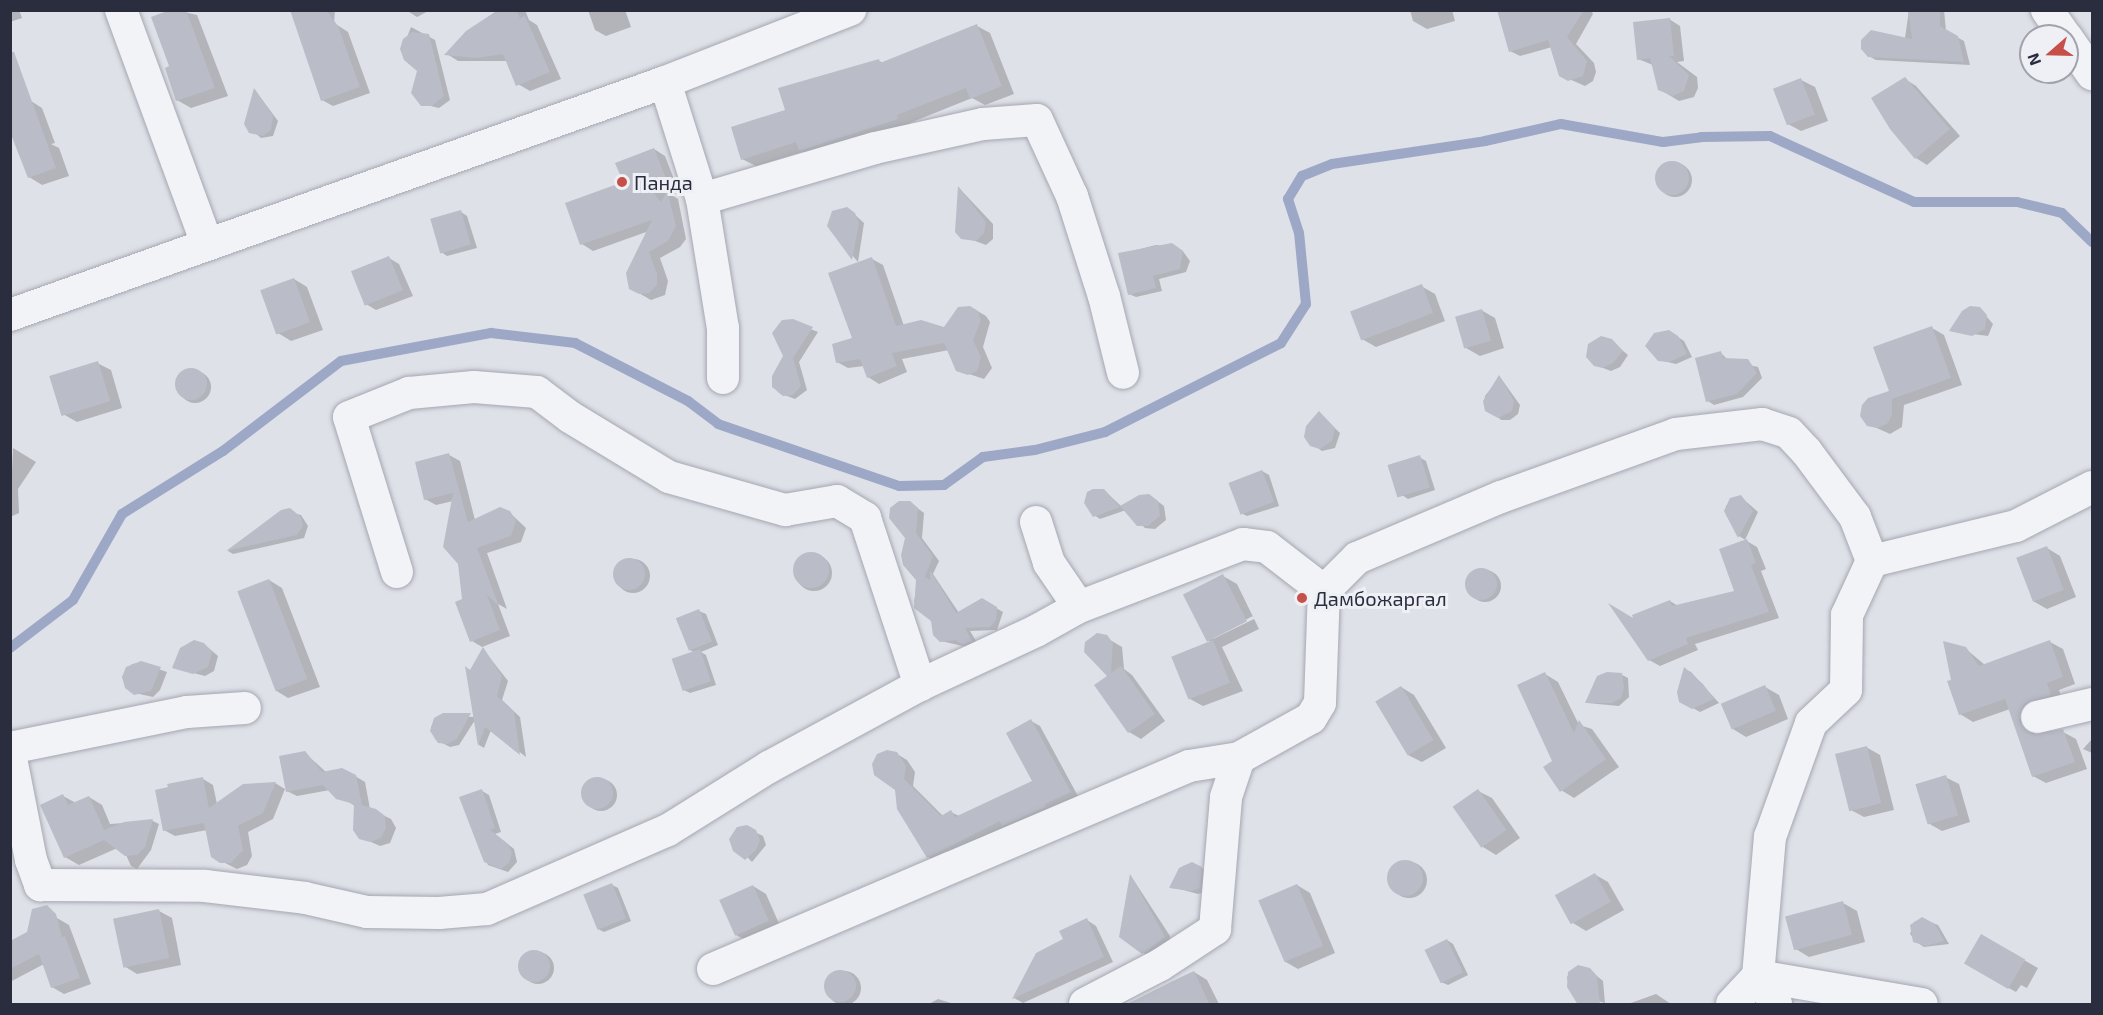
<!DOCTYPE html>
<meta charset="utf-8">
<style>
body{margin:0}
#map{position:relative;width:2103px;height:1015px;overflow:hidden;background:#dfe1e8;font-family:"Exo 2",sans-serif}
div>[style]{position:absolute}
.shadow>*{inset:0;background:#0003}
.round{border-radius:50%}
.stream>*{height:10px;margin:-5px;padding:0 5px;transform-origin:5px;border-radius:5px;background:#9ca8c6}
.building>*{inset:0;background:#babcc7;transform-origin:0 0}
.roads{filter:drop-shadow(0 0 2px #a5a7b2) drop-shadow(0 0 2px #a5a7b2)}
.minor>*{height:32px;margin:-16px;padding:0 16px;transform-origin:16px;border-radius:16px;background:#f2f3f6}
.dots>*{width:16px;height:16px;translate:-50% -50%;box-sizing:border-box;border:3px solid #eff0f5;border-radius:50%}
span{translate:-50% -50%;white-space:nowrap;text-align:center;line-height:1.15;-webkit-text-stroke:6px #eff0f5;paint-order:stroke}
.poi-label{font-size:20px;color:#292d3e}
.left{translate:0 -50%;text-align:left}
.frame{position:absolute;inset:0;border:12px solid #292d3e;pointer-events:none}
.north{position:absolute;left:2019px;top:24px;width:60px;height:60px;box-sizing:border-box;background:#eff0f5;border:2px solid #a0a2ac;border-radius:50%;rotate:250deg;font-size:16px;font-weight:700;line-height:24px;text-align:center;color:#292d3e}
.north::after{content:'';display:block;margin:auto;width:21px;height:27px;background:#c74f4a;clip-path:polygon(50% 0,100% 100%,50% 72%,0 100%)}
</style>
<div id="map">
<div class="shadow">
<div style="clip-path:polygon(10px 10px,19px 10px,22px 18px,10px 22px)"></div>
<div style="clip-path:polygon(175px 10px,197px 15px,228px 96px,191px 108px,177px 100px,171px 67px)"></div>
<div style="clip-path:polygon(295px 10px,335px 10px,334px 23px,348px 32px,370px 93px,333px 106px,322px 100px)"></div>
<div style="clip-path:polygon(406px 10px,430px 10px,417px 17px)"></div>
<div style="clip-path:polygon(500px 10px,525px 10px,529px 20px,537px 25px,561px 79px,530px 91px,518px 84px,508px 61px,458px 61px,447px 54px)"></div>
<div style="clip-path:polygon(588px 10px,625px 10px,631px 27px,606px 36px,595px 30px)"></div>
<div style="clip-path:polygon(1410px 10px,1452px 10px,1455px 21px,1427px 29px,1413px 21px)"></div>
<div style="clip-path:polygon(1498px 10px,1591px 10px,1593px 14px,1576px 44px,1594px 63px,1596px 72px,1593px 81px,1585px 86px,1560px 75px,1552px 47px,1520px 56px,1510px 51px)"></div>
<div style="clip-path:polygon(1909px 10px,1944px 10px,1946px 31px,1964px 41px,1970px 65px,1876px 60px,1869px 56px,1905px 38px)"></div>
<div style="clip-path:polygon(1669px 19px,1680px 26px,1684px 61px,1677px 62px,1697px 77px,1698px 88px,1694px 97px,1679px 101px,1659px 89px,1653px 65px,1638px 59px)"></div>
<div style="clip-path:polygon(977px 26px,990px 33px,1014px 94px,985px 105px,972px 98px,910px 123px,911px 126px,813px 158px,802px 152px,756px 166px,742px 159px,787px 111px,879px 61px,883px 63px)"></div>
<div style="clip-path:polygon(411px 27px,435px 40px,450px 100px,439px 108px,422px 104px,418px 71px,402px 50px)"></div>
<div style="clip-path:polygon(1905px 79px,1916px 86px,1960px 136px,1927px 165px,1916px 158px,1891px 129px)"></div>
<div style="clip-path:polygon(1801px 80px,1815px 87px,1828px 121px,1801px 131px,1788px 124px)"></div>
<div style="clip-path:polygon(255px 90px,278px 121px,273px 136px,261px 138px,245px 124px)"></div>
<div style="clip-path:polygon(31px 101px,42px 108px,55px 143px,51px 144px,59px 148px,69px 176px,42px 185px,29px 177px)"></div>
<div style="clip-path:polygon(654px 149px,665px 156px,679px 192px,672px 195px,678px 199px,686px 239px,680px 247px,660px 258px,668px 281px,665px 295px,651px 300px,630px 288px,649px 231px,593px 251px,582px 244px)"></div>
<div class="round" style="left:1658px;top:163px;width:34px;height:34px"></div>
<div style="clip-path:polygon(960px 189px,993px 224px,993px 239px,986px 245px,959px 235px)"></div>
<div style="clip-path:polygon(461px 212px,467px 216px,477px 248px,447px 256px,441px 252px)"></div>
<div style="clip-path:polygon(833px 213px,853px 213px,864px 223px,858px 262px,830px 230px)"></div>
<div style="clip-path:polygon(1156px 245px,1182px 250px,1190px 261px,1186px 272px,1159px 279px,1162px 291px,1136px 297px,1129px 294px,1120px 254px)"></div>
<div style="clip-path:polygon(389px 258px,399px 264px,413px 296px,376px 310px,366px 304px)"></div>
<div style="clip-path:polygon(872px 259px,883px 265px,904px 326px,945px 329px,974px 309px,986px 316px,990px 322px,983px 347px,992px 368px,984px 379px,957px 370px,949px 350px,902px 359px,907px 372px,879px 384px,868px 377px,864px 366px,848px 368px,837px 362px,854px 339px)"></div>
<div style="clip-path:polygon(294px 279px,307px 287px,323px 330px,291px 341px,278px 333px)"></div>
<div style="clip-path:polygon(1421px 286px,1435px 294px,1445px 321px,1376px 347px,1362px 339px)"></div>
<div style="clip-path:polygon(1980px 309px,1993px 324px,1988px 336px,1951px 331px)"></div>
<div style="clip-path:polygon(1481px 310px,1495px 318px,1504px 348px,1480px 356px,1466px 348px)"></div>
<div style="clip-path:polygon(788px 320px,818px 332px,799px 362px,807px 390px,795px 399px,779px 393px,773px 381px,784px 356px,774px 333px,779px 324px)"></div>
<div style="clip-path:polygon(1932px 328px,1944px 335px,1962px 385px,1904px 405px,1902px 427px,1890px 434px,1868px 424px)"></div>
<div style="clip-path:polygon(1669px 331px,1684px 341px,1692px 357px,1676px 364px,1659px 360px)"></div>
<div style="clip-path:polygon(1611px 341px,1628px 355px,1620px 367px,1611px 371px,1595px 365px)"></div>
<div style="clip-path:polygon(1720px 352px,1728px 360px,1758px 367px,1762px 378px,1743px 397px,1714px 405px,1708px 401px)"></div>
<div style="clip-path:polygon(97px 363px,111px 370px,122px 408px,77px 422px,63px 414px)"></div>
<div class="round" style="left:179px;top:371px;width:32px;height:32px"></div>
<div style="clip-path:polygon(1500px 377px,1520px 405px,1518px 414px,1510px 420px,1501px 420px,1484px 405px,1485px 396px)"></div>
<div style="clip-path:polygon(1319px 413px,1340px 433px,1335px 448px,1322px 451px,1316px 447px)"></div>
<div style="clip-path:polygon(13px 448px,36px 462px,18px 489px,19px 513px,10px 517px)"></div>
<div style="clip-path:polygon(449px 455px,460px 461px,475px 520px,509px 512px,526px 528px,521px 542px,487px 553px,507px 609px,498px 604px,510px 636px,482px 647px,472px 641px,464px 600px,453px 501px,436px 505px,425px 499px)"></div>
<div style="clip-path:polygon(1419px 457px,1426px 461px,1435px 490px,1408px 499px,1402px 495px)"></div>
<div style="clip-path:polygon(1262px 471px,1269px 475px,1279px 506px,1247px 516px,1241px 513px)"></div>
<div style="clip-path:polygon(1104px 490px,1122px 507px,1156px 500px,1164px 506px,1166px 520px,1155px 529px,1145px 528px,1126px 510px,1100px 519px,1094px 515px)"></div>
<div style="clip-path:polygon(1741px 497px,1758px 512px,1745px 540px,1757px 547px,1766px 569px,1761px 571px,1779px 618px,1695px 644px,1698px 650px,1660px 666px,1649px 660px,1636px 621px,1670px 601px,1678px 606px,1736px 592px,1747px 541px,1739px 536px,1726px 515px,1726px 506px,1731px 500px)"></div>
<div style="clip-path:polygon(916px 507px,924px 513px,922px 538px,939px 561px,933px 574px,959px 613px,982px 600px,1003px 612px,997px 630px,970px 631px,978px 644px,971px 648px,941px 641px,932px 621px,914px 602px,918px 580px,903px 560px)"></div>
<div style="clip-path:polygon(281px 511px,301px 515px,308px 526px,304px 538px,233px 554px,228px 551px)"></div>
<div style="clip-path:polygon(2047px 548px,2060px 556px,2076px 597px,2047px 609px,2033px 601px)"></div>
<div class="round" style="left:796px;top:555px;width:36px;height:36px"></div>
<div class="round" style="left:616px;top:559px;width:34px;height:34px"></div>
<div class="round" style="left:1469px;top:570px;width:32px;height:32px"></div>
<div style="clip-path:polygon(evenodd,1223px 576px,1237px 584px,1259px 629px,1222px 647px,1243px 691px,1203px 706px,1190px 699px,1211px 642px,1207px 640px,1223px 576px,1253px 616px,1254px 619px,1213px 639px,1213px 636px,1253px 616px)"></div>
<div style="clip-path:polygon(269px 580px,282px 588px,320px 687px,288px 698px,275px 690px)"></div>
<div style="clip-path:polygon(699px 611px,706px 614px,718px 645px,701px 652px,706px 655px,716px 685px,690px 693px,684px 690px,695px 653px,690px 650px)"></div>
<div style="clip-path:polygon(1102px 635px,1122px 647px,1124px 669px,1132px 675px,1165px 721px,1141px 739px,1129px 732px,1109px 676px)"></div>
<div style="clip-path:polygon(2050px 642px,2063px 649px,2075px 684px,2059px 690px,2063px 702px,2032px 729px,2037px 735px,2063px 732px,2076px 739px,2087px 769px,2046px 783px,2033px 776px,2010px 709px,1973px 722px,1960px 714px,1953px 681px,1966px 649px,1985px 665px)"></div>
<div style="clip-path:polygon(204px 644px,218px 656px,214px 671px,205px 676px,174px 668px)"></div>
<div style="clip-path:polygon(483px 649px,508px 681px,502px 700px,520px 717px,526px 757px,491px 730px,484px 748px,479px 745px,475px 720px,459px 745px,450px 747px,435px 739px,431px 727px,438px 716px,475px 717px,471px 671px)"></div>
<div style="clip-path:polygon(141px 663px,167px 672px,160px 690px,153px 697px,135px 693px,123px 677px,132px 664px)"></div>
<div style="clip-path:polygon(1685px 669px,1691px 672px,1719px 703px,1700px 712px,1680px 701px)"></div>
<div style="clip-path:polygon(1545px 674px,1558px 682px,1579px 725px,1592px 729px,1619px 767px,1574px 798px,1561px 790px)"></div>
<div style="clip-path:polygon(1622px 675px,1628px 678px,1629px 697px,1619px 706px,1587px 703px)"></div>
<div style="clip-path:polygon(1401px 687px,1414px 695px,1446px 748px,1422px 762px,1408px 755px)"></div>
<div style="clip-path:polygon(1765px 687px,1779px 695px,1788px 719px,1746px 737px,1733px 729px)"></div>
<div style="clip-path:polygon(1031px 721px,1040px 726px,1079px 798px,938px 863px,928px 857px,899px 808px,897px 754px,907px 760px,915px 772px,913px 786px,943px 816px,951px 812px,959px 816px,1035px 781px)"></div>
<div style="clip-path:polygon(2092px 739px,2092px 753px,2083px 749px)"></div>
<div style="clip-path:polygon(1866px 747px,1880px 755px,1894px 810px,1864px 817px,1851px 810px)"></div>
<div style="clip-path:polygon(305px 753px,326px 772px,355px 776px,365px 782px,370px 809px,391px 819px,396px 828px,390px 843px,380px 846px,360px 837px,355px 806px,330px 790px,297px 796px,287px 791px)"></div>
<div style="clip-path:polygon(1945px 777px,1959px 784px,1970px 822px,1942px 831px,1928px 823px)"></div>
<div class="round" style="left:585px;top:779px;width:32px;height:32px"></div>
<div style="clip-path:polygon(203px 779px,213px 785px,217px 804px,275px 783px,285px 789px,273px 819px,248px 832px,252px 856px,247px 865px,237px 869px,223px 862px,207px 830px,175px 836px,164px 830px)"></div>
<div style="clip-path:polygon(482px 791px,489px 795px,501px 832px,495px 834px,514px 849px,517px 862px,508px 872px,488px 865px,461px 798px)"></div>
<div style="clip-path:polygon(1478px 791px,1492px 798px,1520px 838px,1496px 855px,1483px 847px)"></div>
<div style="clip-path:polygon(63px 796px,76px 803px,89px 797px,102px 805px,110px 824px,153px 821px,159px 824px,151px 850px,137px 869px,131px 866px,122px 846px,79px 865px,65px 857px,42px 806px)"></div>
<div style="clip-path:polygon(742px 826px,763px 836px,766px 845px,752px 862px,730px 839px)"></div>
<div class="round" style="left:1391px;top:862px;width:36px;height:36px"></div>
<div style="clip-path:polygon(1192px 863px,1207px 871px,1206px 891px,1198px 894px,1172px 887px,1183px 866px)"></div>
<div style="clip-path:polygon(1594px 874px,1608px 882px,1624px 910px,1586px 931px,1573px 923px)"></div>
<div style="clip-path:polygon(1131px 876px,1170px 936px,1170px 944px,1150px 956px,1143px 953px)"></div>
<div style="clip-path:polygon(612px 885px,618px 888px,631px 921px,604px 932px,598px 929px)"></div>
<div style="clip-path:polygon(1297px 885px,1310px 893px,1335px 953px,1298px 969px,1284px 961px)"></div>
<div style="clip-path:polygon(753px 886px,766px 894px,781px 928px,749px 942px,736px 935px)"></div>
<div style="clip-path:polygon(1843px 903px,1857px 911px,1865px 942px,1809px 957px,1796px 949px)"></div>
<div style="clip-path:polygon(159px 911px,172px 918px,181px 965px,137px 974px,124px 966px)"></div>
<div style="clip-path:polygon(57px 918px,69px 925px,91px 984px,64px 994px,52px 987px,44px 964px,10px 982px,10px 943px)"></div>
<div style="clip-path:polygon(1922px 919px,1938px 925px,1949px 944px,1924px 947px,1918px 943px,1910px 934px,1914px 922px)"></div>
<div style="clip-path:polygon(1087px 920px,1096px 926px,1113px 962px,1023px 1003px,1014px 998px)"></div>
<div style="clip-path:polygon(1981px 936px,2038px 968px,2027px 988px,2021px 985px,2016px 992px,1966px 964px)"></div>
<div style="clip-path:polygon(1447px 940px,1453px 944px,1468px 975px,1448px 985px,1441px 982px)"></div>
<div class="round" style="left:522px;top:952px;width:32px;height:32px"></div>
<div style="clip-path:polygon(1586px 967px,1603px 981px,1605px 1003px,1583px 997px,1569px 987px,1567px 977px,1572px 970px)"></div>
<div class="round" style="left:827px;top:971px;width:34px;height:34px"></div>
<div style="clip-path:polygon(1194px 972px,1207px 980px,1219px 1004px,1166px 1004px)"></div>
<div style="clip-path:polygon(1656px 994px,1671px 1004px,1628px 1004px)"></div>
<div style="clip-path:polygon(938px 999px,954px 1004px,929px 1004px)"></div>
</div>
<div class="stream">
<div style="left:10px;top:648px;width:79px;rotate:-37.3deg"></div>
<div style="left:73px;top:600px;width:99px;rotate:-60.3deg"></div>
<div style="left:122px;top:514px;width:119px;rotate:-32deg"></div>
<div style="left:223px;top:451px;width:148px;rotate:-37.3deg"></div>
<div style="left:341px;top:361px;width:153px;rotate:-10.6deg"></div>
<div style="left:491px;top:333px;width:85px;rotate:6.8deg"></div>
<div style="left:575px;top:343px;width:127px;rotate:27.2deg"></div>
<div style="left:688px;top:401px;width:38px;rotate:37deg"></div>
<div style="left:718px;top:424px;width:191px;rotate:18.9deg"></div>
<div style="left:899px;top:486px;width:45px;rotate:-1.3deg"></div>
<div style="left:944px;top:485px;width:48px;rotate:-35.7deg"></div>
<div style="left:983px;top:457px;width:52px;rotate:-7.7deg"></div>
<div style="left:1035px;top:450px;width:72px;rotate:-14.4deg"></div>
<div style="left:1105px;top:432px;width:197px;rotate:-26.8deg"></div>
<div style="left:1281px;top:343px;width:46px;rotate:-57.3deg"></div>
<div style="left:1306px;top:304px;width:71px;rotate:-95.6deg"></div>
<div style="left:1299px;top:233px;width:36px;rotate:-108deg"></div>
<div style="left:1288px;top:199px;width:27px;rotate:-59deg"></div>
<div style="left:1302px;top:176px;width:32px;rotate:-22deg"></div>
<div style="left:1332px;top:164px;width:155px;rotate:-8.5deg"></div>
<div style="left:1485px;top:141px;width:78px;rotate:-12.6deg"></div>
<div style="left:1561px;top:124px;width:104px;rotate:10deg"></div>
<div style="left:1663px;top:142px;width:38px;rotate:-7deg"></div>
<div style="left:1701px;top:137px;width:69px;rotate:-0.8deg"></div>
<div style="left:1770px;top:136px;width:158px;rotate:24.6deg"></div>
<div style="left:1914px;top:202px;width:103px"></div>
<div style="left:2017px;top:202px;width:46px;rotate:13.7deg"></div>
<div style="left:2062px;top:213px;width:42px;rotate:44deg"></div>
</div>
<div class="building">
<div style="clip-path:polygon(170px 10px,186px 10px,215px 88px,176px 101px,165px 68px,169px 66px,151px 17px)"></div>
<div style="clip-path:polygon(290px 10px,326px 10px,338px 26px,360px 87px,321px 101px)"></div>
<div style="clip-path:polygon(498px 10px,516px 10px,520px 18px,525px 16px,550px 72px,516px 86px,503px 54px,476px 58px,444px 55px,466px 31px)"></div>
<div style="clip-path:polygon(1497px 10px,1584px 10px,1567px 37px,1587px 61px,1583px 76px,1568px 81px,1559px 76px,1548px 40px,1509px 52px)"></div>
<div style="clip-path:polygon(1908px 10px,1940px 10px,1940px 26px,1958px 36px,1964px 62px,1868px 57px,1861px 49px,1861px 40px,1871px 30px,1912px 39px)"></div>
<div style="clip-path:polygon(1670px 18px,1674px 56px,1669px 56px,1689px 75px,1684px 91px,1673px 96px,1658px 90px,1650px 58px,1637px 60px,1633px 22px)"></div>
<div style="clip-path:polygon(977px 24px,1002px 86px,970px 99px,966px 88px,897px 115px,898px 119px,799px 151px,796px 142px,741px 160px,731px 127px,785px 110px,778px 88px,879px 59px,880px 63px)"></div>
<div style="clip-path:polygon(412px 32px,429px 34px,444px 96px,432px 106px,421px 106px,411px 93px,417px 71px,404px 60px,400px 49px,403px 39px)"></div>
<div style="clip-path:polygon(10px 52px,14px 52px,56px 168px,28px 178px,10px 132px)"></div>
<div style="clip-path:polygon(1905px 77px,1950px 129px,1915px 159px,1890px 129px,1871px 98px)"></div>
<div style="left:1801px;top:78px;width:39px;height:30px;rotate:69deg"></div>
<div style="clip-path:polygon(254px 88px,273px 116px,271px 130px,263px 136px,249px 133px,244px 124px)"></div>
<div style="clip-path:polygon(654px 148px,669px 186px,653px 192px,661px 202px,667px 191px,676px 226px,668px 241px,649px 252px,657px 274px,657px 285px,649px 293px,639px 294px,629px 289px,626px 273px,652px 220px,580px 245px,565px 203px,623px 182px,615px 163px)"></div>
<div class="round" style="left:1655px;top:161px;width:34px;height:34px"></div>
<div style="clip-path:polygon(958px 186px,986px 222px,984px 233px,976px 241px,961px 239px,955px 232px)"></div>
<div style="clip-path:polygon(847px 207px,855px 213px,859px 223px,852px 260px,827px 226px,832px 211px)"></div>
<div style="left:461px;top:210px;width:36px;height:32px;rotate:74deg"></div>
<div style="clip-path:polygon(1172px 243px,1183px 251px,1180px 269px,1153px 276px,1156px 288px,1128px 295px,1118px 253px)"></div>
<div style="left:389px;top:256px;width:37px;height:41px;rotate:68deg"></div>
<div style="clip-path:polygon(872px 257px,896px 326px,921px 320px,944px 327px,958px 307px,970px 306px,978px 311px,981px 320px,973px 340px,981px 357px,977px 371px,968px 375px,956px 371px,944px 343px,892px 353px,897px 366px,867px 378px,860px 359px,836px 363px,832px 344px,852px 338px,828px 273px)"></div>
<div style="left:294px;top:278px;width:47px;height:36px;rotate:70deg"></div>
<div style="left:1422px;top:284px;width:31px;height:77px;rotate:69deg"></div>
<div style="clip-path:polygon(1970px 306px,1980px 307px,1987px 315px,1985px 329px,1972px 336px,1949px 331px,1962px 311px)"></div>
<div style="left:1482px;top:309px;width:33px;height:28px;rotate:74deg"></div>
<div style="clip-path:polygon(793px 319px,813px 327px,793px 358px,801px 386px,793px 395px,783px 396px,772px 387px,772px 376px,783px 356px,772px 333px,782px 320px)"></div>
<div style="clip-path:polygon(1932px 326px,1951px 378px,1892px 399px,1892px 415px,1887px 424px,1877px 428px,1867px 426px,1860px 416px,1862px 405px,1868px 398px,1889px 391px,1873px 347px)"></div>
<div style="clip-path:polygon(1669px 330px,1678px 336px,1687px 354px,1669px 362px,1658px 361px,1645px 346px,1654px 333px)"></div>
<div style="clip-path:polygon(1601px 336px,1612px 339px,1623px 351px,1613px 363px,1603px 368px,1594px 366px,1586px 357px,1588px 344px)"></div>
<div style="clip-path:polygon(1721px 351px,1723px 358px,1748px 359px,1757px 373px,1737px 394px,1706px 402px,1695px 358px)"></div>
<div style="left:98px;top:361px;width:42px;height:51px;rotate:73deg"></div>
<div class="round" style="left:175px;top:368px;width:32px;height:32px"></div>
<div style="clip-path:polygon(1499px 375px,1514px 401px,1512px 411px,1498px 418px,1485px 411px,1483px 401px)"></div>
<div style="clip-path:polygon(1319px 411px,1335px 428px,1332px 441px,1320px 449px,1310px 446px,1304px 437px,1306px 426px)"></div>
<div style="clip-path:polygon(449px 453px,468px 522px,500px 507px,510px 511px,516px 521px,511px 536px,477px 548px,499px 606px,487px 595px,500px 630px,470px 642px,455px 602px,462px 599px,458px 564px,443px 547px,453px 493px,424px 500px,415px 462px)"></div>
<div style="left:1420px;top:455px;width:34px;height:34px;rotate:73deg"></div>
<div style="left:1262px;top:470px;width:34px;height:36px;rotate:69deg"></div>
<div style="clip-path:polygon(1093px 489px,1104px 489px,1120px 507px,1093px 517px,1084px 503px,1087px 492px)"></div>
<div style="clip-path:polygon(1149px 494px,1158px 501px,1160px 516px,1148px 526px,1137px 526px,1120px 506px,1139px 495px)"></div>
<div style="clip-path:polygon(1741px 495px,1753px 511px,1738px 538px,1724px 511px,1730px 498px)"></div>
<div style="clip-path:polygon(899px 501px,910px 501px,918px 508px,916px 533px,933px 556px,925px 577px,930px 580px,930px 570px,956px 613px,982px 598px,997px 607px,996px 620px,990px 627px,965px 628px,972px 641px,963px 645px,956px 640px,940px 642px,933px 635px,931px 621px,914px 608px,916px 580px,903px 565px,901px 555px,905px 538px,889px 518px,890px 508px)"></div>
<div style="clip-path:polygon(290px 508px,301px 517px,303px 526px,297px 535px,226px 551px,281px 510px)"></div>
<div style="clip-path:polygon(1747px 539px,1756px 563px,1751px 565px,1769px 612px,1686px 638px,1688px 644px,1648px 661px,1608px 603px,1633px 618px,1632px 615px,1670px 600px,1672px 606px,1734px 591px,1719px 549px)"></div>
<div style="left:2047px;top:546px;width:47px;height:33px;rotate:69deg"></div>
<div class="round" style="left:793px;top:552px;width:36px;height:36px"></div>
<div class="round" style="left:613px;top:558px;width:32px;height:32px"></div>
<div class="round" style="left:1465px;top:568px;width:32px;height:32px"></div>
<div style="left:1223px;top:574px;width:53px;height:45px;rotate:63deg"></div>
<div style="left:269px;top:579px;width:107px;height:34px;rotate:69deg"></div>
<div style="left:699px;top:609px;width:35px;height:25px;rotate:68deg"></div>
<div style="clip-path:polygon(1097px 633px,1107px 635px,1113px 643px,1111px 673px,1121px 666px,1155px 714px,1128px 733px,1094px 685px,1107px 676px,1084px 652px,1085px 642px)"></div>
<div style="clip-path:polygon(194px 640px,204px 643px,212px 652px,208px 667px,193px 674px,172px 668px,180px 648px)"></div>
<div style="left:1213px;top:640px;width:46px;height:45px;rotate:68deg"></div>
<div style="clip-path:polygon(2050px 640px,2063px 677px,2047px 683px,2051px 695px,2024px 704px,2019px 721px,2032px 734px,2063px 729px,2075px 762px,2032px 777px,2005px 699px,1959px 715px,1947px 681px,1951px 680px,1943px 641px,1966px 647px,1979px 666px)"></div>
<div style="clip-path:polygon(483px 647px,502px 676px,497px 696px,514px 712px,520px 755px,485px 727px,478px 746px,465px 666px,470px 670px)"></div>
<div style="left:700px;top:649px;width:34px;height:30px;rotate:71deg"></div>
<div style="clip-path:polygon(141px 661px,161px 667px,151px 691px,134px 695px,125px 688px,122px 677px,126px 667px)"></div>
<div style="clip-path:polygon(1684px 667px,1703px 684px,1714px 699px,1692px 709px,1679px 702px,1677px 692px)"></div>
<div style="clip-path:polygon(1545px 672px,1574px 733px,1579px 720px,1606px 759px,1560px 792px,1543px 767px,1552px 761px,1517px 685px)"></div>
<div style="clip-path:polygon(1607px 672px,1622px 673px,1624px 688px,1621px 698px,1612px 703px,1585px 703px,1597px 676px)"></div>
<div style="left:1765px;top:685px;width:28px;height:48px;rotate:67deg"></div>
<div style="left:1401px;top:686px;width:63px;height:30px;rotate:59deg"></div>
<div style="clip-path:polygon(443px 713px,471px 713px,457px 739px,448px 744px,438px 743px,430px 731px,434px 718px)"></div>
<div style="clip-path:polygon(1031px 719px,1071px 792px,1045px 804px,1046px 807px,1002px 826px,1000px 821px,927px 858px,897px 809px,895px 790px,874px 775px,872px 764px,877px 754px,887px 750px,897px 752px,906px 766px,904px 779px,941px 816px,951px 810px,955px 817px,1032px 781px,1006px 733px)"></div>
<div style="left:1867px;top:746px;width:59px;height:33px;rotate:76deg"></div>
<div style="clip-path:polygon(305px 751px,322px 772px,342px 768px,356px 775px,362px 805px,376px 809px,385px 816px,386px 828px,381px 838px,370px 842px,359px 839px,353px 830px,354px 804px,336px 799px,323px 785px,286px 792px,279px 756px)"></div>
<div style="left:1946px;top:775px;width:42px;height:32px;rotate:73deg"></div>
<div style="clip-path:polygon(203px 777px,209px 808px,243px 784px,276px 782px,263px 813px,238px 826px,243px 850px,231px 863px,220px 863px,211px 857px,204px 823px,163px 831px,155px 790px,168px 787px,167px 784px)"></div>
<div class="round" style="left:581px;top:777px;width:32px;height:32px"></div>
<div style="clip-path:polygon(482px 789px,495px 828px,490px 830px,508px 844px,512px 853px,509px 863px,501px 869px,484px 862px,459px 797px)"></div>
<div style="left:1478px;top:789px;width:50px;height:31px;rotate:55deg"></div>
<div style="clip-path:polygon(63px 794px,68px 805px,89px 796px,104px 830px,124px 822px,153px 819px,145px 847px,137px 855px,125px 856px,104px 840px,64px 858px,40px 805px)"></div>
<div style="clip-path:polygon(747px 825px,756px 830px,760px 840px,756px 850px,745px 860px,733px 851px,729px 839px,737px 827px)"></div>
<div class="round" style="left:1387px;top:860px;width:36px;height:36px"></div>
<div style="clip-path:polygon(1192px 862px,1202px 867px,1200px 888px,1191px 891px,1169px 888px,1179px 868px)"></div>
<div style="left:1595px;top:873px;width:33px;height:46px;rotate:61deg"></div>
<div style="clip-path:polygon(1130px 874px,1165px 937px,1142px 954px,1119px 937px)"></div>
<div style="left:612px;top:883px;width:38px;height:31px;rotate:68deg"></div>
<div style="left:1297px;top:884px;width:67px;height:42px;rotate:67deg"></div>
<div style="left:753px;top:885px;width:39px;height:37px;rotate:66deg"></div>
<div style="left:1843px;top:901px;width:35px;height:60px;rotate:75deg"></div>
<div style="clip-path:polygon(47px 905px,56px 914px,62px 937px,65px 936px,80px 978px,51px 988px,39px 954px,10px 969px,10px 941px,27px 932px,32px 909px)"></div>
<div style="left:159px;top:909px;width:50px;height:47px;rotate:78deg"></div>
<div style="clip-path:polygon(1922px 917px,1935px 924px,1944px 941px,1926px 946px,1913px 942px,1910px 925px)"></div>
<div style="clip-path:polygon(1087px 918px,1104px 957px,1012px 999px,1036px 953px,1063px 939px,1059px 931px)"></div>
<div style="left:1981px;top:934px;width:51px;height:34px;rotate:30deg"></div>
<div style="left:1447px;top:939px;width:37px;height:25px;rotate:64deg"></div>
<div class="round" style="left:518px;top:950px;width:32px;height:32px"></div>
<div style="clip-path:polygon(1578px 965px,1590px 968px,1597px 976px,1600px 1005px,1578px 1005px,1567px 987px,1568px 972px)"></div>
<div class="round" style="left:824px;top:970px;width:32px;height:32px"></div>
<div style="clip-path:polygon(1194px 971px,1210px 1005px,1125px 1005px,1179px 978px)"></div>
</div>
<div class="roads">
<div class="minor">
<div style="left:121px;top:10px;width:249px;rotate:69.8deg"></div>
<div style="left:2047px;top:10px;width:32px;rotate:55deg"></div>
<div style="left:2067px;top:38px;width:44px;rotate:55.2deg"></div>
<div style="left:665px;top:82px;width:123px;rotate:72.5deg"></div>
<div style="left:702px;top:199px;width:131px;rotate:80.8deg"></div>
<div style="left:723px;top:328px;width:50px;rotate:90deg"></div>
<div style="left:702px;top:199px;width:180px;rotate:-16.4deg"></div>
<div style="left:875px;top:148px;width:111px;rotate:-12.5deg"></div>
<div style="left:983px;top:124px;width:54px;rotate:-4.2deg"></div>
<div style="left:1037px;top:120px;width:84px;rotate:65.3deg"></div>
<div style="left:1072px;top:196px;width:105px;rotate:72.3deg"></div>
<div style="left:1104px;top:296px;width:79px;rotate:76.1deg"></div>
<div style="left:10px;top:315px;width:695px;rotate:-19.58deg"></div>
<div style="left:665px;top:82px;width:199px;rotate:-21.3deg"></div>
<div style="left:1036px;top:522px;width:43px;rotate:72.4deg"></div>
<div style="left:1049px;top:563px;width:53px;rotate:55.7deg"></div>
<div style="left:397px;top:572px;width:162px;rotate:-107.2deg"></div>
<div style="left:349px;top:417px;width:65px;rotate:-21.8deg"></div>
<div style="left:409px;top:393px;width:65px;rotate:-5.3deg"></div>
<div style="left:474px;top:387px;width:63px;rotate:4.5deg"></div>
<div style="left:537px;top:392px;width:41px;rotate:37.1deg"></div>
<div style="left:570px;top:417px;width:116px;rotate:31.2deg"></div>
<div style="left:669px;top:477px;width:121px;rotate:15.9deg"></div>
<div style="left:785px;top:510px;width:53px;rotate:-9.8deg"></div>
<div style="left:837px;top:501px;width:33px;rotate:31deg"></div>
<div style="left:865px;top:518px;width:176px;rotate:71.8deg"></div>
<div style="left:2037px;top:717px;width:57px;rotate:-13.3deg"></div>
<div style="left:10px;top:748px;width:181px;rotate:-11.5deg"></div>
<div style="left:187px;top:712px;width:58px;rotate:-3.9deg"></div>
<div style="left:10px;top:753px;width:109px;rotate:78.9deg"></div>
<div style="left:31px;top:860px;width:27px;rotate:70deg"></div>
<div style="left:40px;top:885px;width:165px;rotate:0.3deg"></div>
<div style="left:205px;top:886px;width:101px;rotate:6.8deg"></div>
<div style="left:305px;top:898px;width:64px;rotate:12.7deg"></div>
<div style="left:367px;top:912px;width:72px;rotate:0.8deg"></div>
<div style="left:439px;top:913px;width:48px;rotate:-4.8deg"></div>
<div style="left:487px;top:909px;width:197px;rotate:-23.6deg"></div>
<div style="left:668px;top:830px;width:119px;rotate:-32deg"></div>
<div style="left:769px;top:767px;width:172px;rotate:-28.5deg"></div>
<div style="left:920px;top:685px;width:128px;rotate:-25deg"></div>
<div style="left:1036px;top:631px;width:49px;rotate:-29.2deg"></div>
<div style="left:1079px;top:607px;width:176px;rotate:-21deg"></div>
<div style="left:1243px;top:544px;width:24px;rotate:7deg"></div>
<div style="left:1267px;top:547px;width:72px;rotate:37.7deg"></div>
<div style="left:1324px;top:591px;width:47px;rotate:-45deg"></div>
<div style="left:1357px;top:558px;width:156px;rotate:-23deg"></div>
<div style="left:1501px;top:497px;width:186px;rotate:-19.8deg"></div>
<div style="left:1676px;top:434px;width:87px;rotate:-6.6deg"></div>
<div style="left:1762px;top:424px;width:28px;rotate:18deg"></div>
<div style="left:1789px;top:433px;width:25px;rotate:47deg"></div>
<div style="left:1806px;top:451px;width:82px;rotate:53.4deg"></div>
<div style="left:1855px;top:517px;width:47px;rotate:68.9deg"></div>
<div style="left:1872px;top:561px;width:148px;rotate:-13.7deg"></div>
<div style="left:2016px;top:526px;width:85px;rotate:-27.2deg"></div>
<div style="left:713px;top:969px;width:517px;rotate:-23.1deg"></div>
<div style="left:1189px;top:766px;width:51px;rotate:-9.1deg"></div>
<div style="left:1758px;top:976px;width:166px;rotate:9.7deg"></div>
<div style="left:1758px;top:976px;width:33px;rotate:57deg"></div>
<div style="left:1085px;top:1004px;width:85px;rotate:-27.5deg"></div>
<div style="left:1160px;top:965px;width:66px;rotate:-33.2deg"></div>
<div style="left:1215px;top:929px;width:132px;rotate:-85.2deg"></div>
<div style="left:1226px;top:797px;width:41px;rotate:-71.6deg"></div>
<div style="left:1239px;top:758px;width:82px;rotate:-29.1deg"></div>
<div style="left:1311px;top:718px;width:17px;rotate:-59deg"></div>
<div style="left:1320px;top:703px;width:112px;rotate:-88deg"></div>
<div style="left:1732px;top:1004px;width:38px;rotate:-47deg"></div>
<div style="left:1758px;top:976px;width:140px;rotate:-85.1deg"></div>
<div style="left:1770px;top:837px;width:121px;rotate:-70.2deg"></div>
<div style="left:1811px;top:723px;width:48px;rotate:-43.3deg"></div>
<div style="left:1846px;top:690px;width:75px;rotate:-89.2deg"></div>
<div style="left:1847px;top:615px;width:60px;rotate:-65.2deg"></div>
</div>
</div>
<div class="dots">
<div style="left:622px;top:182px;background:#c74f4a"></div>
<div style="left:1302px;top:598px;background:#c74f4a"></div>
</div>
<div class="poi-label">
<span class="left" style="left:634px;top:182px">Панда</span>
<span class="left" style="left:1314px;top:598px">Дамбожаргал</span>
</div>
<div class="frame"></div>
<div class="north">N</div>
</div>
